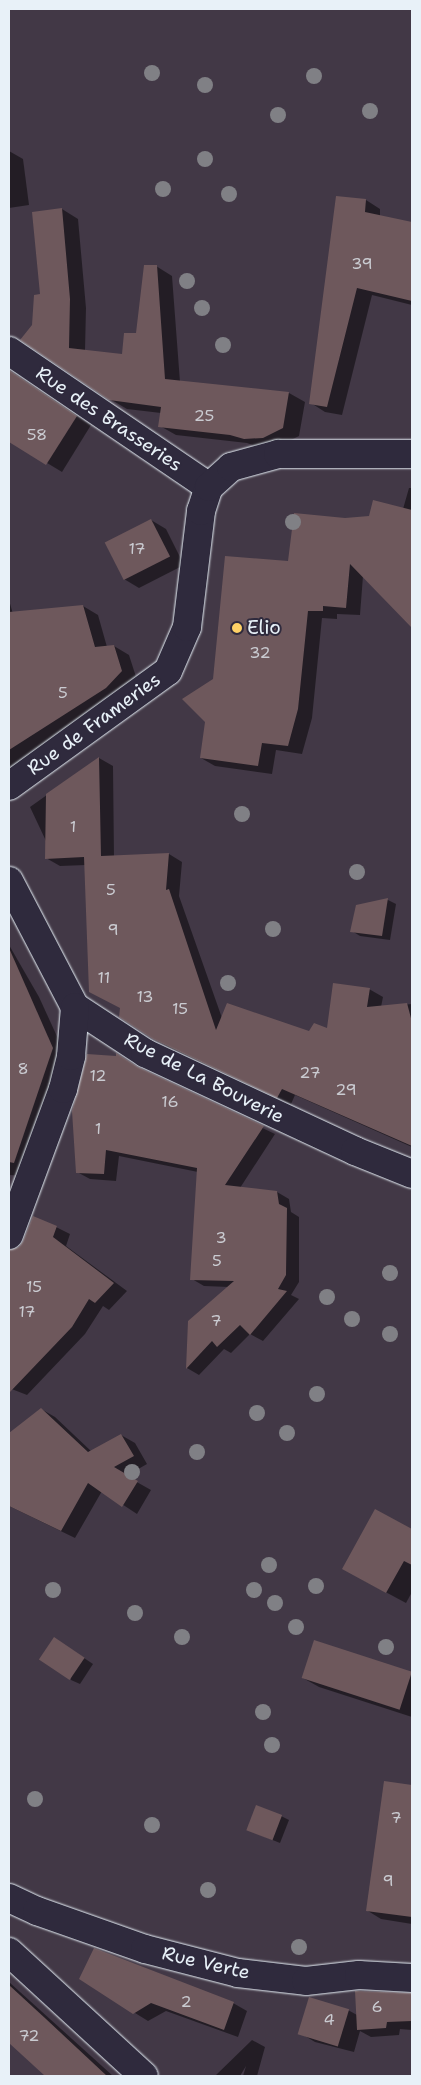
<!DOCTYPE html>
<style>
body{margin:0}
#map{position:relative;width:421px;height:2085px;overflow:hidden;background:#423846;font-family:"Shantell Sans",sans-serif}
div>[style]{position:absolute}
.shadow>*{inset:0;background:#0007}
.building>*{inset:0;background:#6e585c;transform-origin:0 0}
.roads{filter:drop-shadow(0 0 1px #e8f1f8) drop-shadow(0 0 1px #e8f1f8)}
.minor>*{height:28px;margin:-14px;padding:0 14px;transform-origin:14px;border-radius:14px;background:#2f2a3d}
.major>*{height:28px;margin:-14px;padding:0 14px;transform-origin:14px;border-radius:14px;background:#2f2a3d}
.trees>*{width:16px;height:16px;margin:-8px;border-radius:50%;background:#808085}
.dots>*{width:14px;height:14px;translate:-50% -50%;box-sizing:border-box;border:2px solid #2f2a3d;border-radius:50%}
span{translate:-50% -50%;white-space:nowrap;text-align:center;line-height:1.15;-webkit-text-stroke:4px #2f2a3d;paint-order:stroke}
.number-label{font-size:16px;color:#cacbd1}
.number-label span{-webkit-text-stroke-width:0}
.street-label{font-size:19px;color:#e8f1f8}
.poi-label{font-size:19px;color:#e8f1f8}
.left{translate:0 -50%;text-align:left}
.frame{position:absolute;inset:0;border:10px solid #e8f1f8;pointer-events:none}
</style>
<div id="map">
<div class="shadow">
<div style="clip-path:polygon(9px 151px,23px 159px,29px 205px,9px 208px)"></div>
<div style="clip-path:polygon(366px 200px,380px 209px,380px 216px,412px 223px,412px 305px,372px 295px,342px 415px,325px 412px,311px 403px)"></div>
<div style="clip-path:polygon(62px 209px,78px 219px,86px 308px,85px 351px,123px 355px,137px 335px,156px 266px,172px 276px,180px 382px,289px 393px,305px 402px,299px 436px,279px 446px,261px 448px,247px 443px,176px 435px,160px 426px,161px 413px,127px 409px,110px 399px,40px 334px,42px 295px)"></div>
<div style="clip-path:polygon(9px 370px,91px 425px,62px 472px,9px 440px)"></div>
<div style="clip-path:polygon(409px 488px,412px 488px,412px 626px,363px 576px,360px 615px,337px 614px,337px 619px,322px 618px,312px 718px,302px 754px,276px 750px,272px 774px,215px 766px,201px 758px,215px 680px,290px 563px,345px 519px,370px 517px,403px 509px)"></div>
<div style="clip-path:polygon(151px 520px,166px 529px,184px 565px,139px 588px,124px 579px)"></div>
<div style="clip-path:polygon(9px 600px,13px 614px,83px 606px,98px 615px,107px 647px,114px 646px,129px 655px,137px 680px,9px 775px)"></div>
<div style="clip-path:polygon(99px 758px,113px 766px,114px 857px,169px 854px,182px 862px,179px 896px,222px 1018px,310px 1032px,328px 1030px,369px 989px,383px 997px,381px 1007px,412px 1004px,412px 1147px,295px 1095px,291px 1104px,168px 1047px,153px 1038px,121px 1008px,86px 865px,60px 866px,46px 858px,46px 841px,30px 807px)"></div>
<div style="clip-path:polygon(388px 900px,396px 904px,390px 940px,360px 936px,352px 931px,357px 906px)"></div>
<div style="clip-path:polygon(9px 945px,39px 997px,66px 1056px,25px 1176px,9px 1175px)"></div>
<div style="clip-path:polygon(143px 1071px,275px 1134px,240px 1188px,277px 1192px,289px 1199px,291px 1212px,299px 1217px,299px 1282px,291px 1295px,299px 1299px,263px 1341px,250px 1334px,231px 1353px,224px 1349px,199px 1375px,187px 1368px,189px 1322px,229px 1287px,204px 1286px,192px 1279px,198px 1172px,119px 1156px,116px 1181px,90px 1179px,77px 1172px)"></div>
<div style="clip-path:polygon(56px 1227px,70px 1234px,66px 1246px,127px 1291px,109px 1310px,103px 1306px,85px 1334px,27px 1395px,9px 1388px,9px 1248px,20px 1248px)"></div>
<div style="clip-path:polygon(41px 1409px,55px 1417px,92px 1452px,121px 1435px,135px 1443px,147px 1464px,126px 1476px,151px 1490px,137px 1514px,102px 1491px,75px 1538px,9px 1506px,9px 1434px)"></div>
<div style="clip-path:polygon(375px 1510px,412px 1530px,412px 1592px,406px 1603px,363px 1580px)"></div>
<div style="clip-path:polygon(314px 1642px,412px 1673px,412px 1717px,319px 1687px,303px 1678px)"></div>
<div style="clip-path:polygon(63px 1644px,93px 1664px,80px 1684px,71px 1680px)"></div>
<div style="clip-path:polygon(385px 1782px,412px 1786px,412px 1924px,381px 1919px,368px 1911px)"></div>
<div style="clip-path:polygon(281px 1816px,289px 1820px,280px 1843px,248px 1830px)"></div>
<div style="clip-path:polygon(80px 1979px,233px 2003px,247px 2011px,238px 2037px,166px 2011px,148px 2021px)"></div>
<div style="clip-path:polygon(9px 1982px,113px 2076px,48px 2076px,9px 2040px)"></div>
<div style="clip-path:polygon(411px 1995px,412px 2030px,400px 2029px,399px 2035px,371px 2037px,360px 2031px,354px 2052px,315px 2042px,300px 2033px,348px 2010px,357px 2015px)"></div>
<div style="clip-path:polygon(252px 2040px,265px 2047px,257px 2076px,243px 2076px,246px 2066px,240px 2076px,215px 2076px)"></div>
</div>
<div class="building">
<div style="clip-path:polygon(336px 196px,366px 199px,365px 212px,412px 222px,412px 301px,357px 288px,327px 407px,309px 404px)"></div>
<div style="clip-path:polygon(62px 208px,70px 299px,69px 348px,122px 354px,124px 333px,136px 333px,144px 265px,157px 265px,165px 379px,289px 392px,283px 428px,263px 438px,244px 439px,230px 435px,158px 427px,161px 407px,109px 400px,20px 340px,32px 325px,34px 295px,40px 294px,32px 212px)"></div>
<div style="clip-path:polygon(9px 370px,77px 416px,46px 465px,9px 442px)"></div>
<div style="clip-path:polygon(373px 500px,412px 510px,412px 628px,350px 564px,346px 608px,323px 606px,323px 611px,308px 611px,298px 709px,288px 746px,262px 743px,258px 766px,200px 758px,205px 722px,182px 699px,213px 679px,225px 556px,288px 561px,294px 513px,345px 518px,369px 516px)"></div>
<div style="left:151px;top:519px;width:42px;height:52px;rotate:63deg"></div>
<div style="clip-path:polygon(83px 605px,95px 647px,114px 645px,122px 671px,106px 688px,9px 750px,9px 612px)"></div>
<div style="clip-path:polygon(99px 757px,101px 856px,169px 853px,166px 890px,169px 889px,216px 1030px,227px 1003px,309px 1031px,314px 1023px,327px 1028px,333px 983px,370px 988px,367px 1007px,407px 1003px,412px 1022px,412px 1146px,282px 1089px,277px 1098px,153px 1039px,119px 1017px,120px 1008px,89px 992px,84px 857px,45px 859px,46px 794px)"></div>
<div style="clip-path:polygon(388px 898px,382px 936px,350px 932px,356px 905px)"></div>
<div style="clip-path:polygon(9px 948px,53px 1048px,14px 1163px,9px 1162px)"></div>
<div style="clip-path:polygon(116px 1053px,138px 1067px,264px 1126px,225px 1185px,277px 1191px,279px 1204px,287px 1208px,286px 1275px,278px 1289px,287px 1291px,250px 1335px,240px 1325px,217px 1347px,212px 1341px,186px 1369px,188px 1321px,234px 1281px,190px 1280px,197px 1168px,106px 1150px,104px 1174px,76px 1173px,72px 1111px,87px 1054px,116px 1056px)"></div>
<div style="clip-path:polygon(33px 1216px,57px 1226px,53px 1237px,114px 1283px,95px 1303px,89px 1299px,72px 1327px,9px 1393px,9px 1250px,19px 1247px,23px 1241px)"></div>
<div style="clip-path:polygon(41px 1408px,88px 1452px,121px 1434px,134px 1456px,114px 1467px,138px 1481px,122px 1507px,88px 1483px,61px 1531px,9px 1506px,9px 1433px)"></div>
<div style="clip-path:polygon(375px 1509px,412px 1529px,412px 1565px,404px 1561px,386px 1593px,342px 1569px)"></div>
<div style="left:54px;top:1637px;width:37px;height:27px;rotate:34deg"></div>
<div style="left:314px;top:1640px;width:103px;height:40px;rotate:18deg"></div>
<div style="clip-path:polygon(384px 1781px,412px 1785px,412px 1917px,366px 1911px)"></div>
<div style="left:256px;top:1805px;width:28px;height:27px;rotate:21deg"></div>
<div style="clip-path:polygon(94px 1948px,234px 2002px,224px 2030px,151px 2003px,133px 2014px,79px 1979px)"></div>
<div style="clip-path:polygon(9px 1985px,46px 2019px,107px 2076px,45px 2076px,9px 2043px)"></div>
<div style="clip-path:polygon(355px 1991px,412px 1993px,412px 2021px,387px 2022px,386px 2028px,357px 2030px)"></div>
<div style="left:309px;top:1997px;width:42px;height:39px;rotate:17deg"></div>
</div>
<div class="roads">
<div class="minor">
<div style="left:9px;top:351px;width:242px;rotate:34.2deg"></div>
<div style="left:9px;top:881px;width:142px;rotate:62.4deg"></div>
<div style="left:75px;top:1007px;width:84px;rotate:33.3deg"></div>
<div style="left:145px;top:1053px;width:232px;rotate:25deg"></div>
<div style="left:355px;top:1151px;width:61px;rotate:22deg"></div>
<div style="left:9px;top:1235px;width:156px;rotate:-69.7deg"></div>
<div style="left:63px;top:1089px;width:34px;rotate:-76deg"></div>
<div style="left:71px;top:1056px;width:49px;rotate:-85.3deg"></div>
<div style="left:9px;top:1898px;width:31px;rotate:25deg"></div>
<div style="left:37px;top:1911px;width:114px;rotate:19.4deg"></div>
<div style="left:145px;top:1949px;width:96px;rotate:14.5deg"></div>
<div style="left:238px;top:1973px;width:68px;rotate:6.7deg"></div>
<div style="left:306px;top:1981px;width:53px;rotate:-6.5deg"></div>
<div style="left:359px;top:1975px;width:53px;rotate:3.2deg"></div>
<div style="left:9px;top:1952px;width:183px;rotate:42.6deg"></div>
</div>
<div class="major">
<div style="left:9px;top:786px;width:196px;rotate:-35.9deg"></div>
<div style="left:168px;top:671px;width:48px;rotate:-66.6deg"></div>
<div style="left:187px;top:627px;width:117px;rotate:-83.1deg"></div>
<div style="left:201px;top:511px;width:25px;rotate:-72deg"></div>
<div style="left:209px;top:487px;width:30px;rotate:-42deg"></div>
<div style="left:231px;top:467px;width:49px;rotate:-15.5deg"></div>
<div style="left:278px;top:454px;width:134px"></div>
</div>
</div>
<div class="trees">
<div style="left:152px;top:73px"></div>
<div style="left:314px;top:76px"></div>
<div style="left:205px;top:85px"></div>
<div style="left:370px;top:111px"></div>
<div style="left:278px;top:115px"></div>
<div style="left:205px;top:159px"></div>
<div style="left:163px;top:189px"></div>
<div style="left:229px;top:194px"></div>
<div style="left:187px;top:281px"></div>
<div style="left:202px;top:308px"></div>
<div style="left:223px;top:345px"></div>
<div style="left:293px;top:522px"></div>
<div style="left:242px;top:814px"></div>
<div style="left:357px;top:872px"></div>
<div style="left:273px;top:929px"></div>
<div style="left:228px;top:983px"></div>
<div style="left:390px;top:1273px"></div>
<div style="left:327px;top:1297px"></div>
<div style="left:352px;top:1319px"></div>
<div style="left:390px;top:1334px"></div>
<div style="left:317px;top:1394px"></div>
<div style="left:257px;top:1413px"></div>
<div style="left:287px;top:1433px"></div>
<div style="left:197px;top:1452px"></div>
<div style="left:132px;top:1472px"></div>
<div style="left:269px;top:1565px"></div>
<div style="left:316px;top:1586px"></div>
<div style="left:53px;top:1590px"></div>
<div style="left:254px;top:1590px"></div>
<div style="left:275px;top:1603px"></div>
<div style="left:135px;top:1613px"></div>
<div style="left:296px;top:1627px"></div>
<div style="left:182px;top:1637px"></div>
<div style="left:386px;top:1647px"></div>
<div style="left:263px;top:1712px"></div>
<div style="left:272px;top:1745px"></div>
<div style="left:35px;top:1799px"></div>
<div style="left:152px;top:1825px"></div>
<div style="left:208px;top:1890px"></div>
<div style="left:299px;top:1947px"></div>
</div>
<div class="dots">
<div style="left:237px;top:628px;background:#ffd166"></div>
</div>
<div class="number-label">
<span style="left:362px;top:264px">39</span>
<span style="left:204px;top:416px">25</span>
<span style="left:37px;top:435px">58</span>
<span style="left:137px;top:549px">17</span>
<span style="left:260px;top:653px">32</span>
<span style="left:63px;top:693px">5</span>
<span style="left:73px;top:827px">1</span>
<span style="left:111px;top:890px">5</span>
<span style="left:113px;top:930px">9</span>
<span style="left:104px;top:978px">11</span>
<span style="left:145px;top:997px">13</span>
<span style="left:180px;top:1009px">15</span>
<span style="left:23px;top:1069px">8</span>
<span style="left:310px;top:1073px">27</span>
<span style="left:98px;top:1076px">12</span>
<span style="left:346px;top:1090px">29</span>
<span style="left:170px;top:1102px">16</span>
<span style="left:98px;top:1129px">1</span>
<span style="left:221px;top:1238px">3</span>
<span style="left:217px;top:1261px">5</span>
<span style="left:34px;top:1287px">15</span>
<span style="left:27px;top:1312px">17</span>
<span style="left:216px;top:1321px">7</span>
<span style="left:396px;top:1818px">7</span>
<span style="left:388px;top:1881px">9</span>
<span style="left:186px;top:2002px">2</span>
<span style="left:377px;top:2007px">6</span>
<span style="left:329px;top:2020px">4</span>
<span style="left:29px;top:2036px">72</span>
</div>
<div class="street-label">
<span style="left:109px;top:419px;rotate:34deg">Rue des Brasseries</span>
<span style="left:94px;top:724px;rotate:-36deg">Rue de Frameries</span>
<span style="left:204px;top:1078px;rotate:27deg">Rue de La Bouverie</span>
<span style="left:206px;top:1963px;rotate:13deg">Rue Verte</span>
</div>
<div class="poi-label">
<span class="left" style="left:247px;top:628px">Elio</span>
</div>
<div class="frame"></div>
</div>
